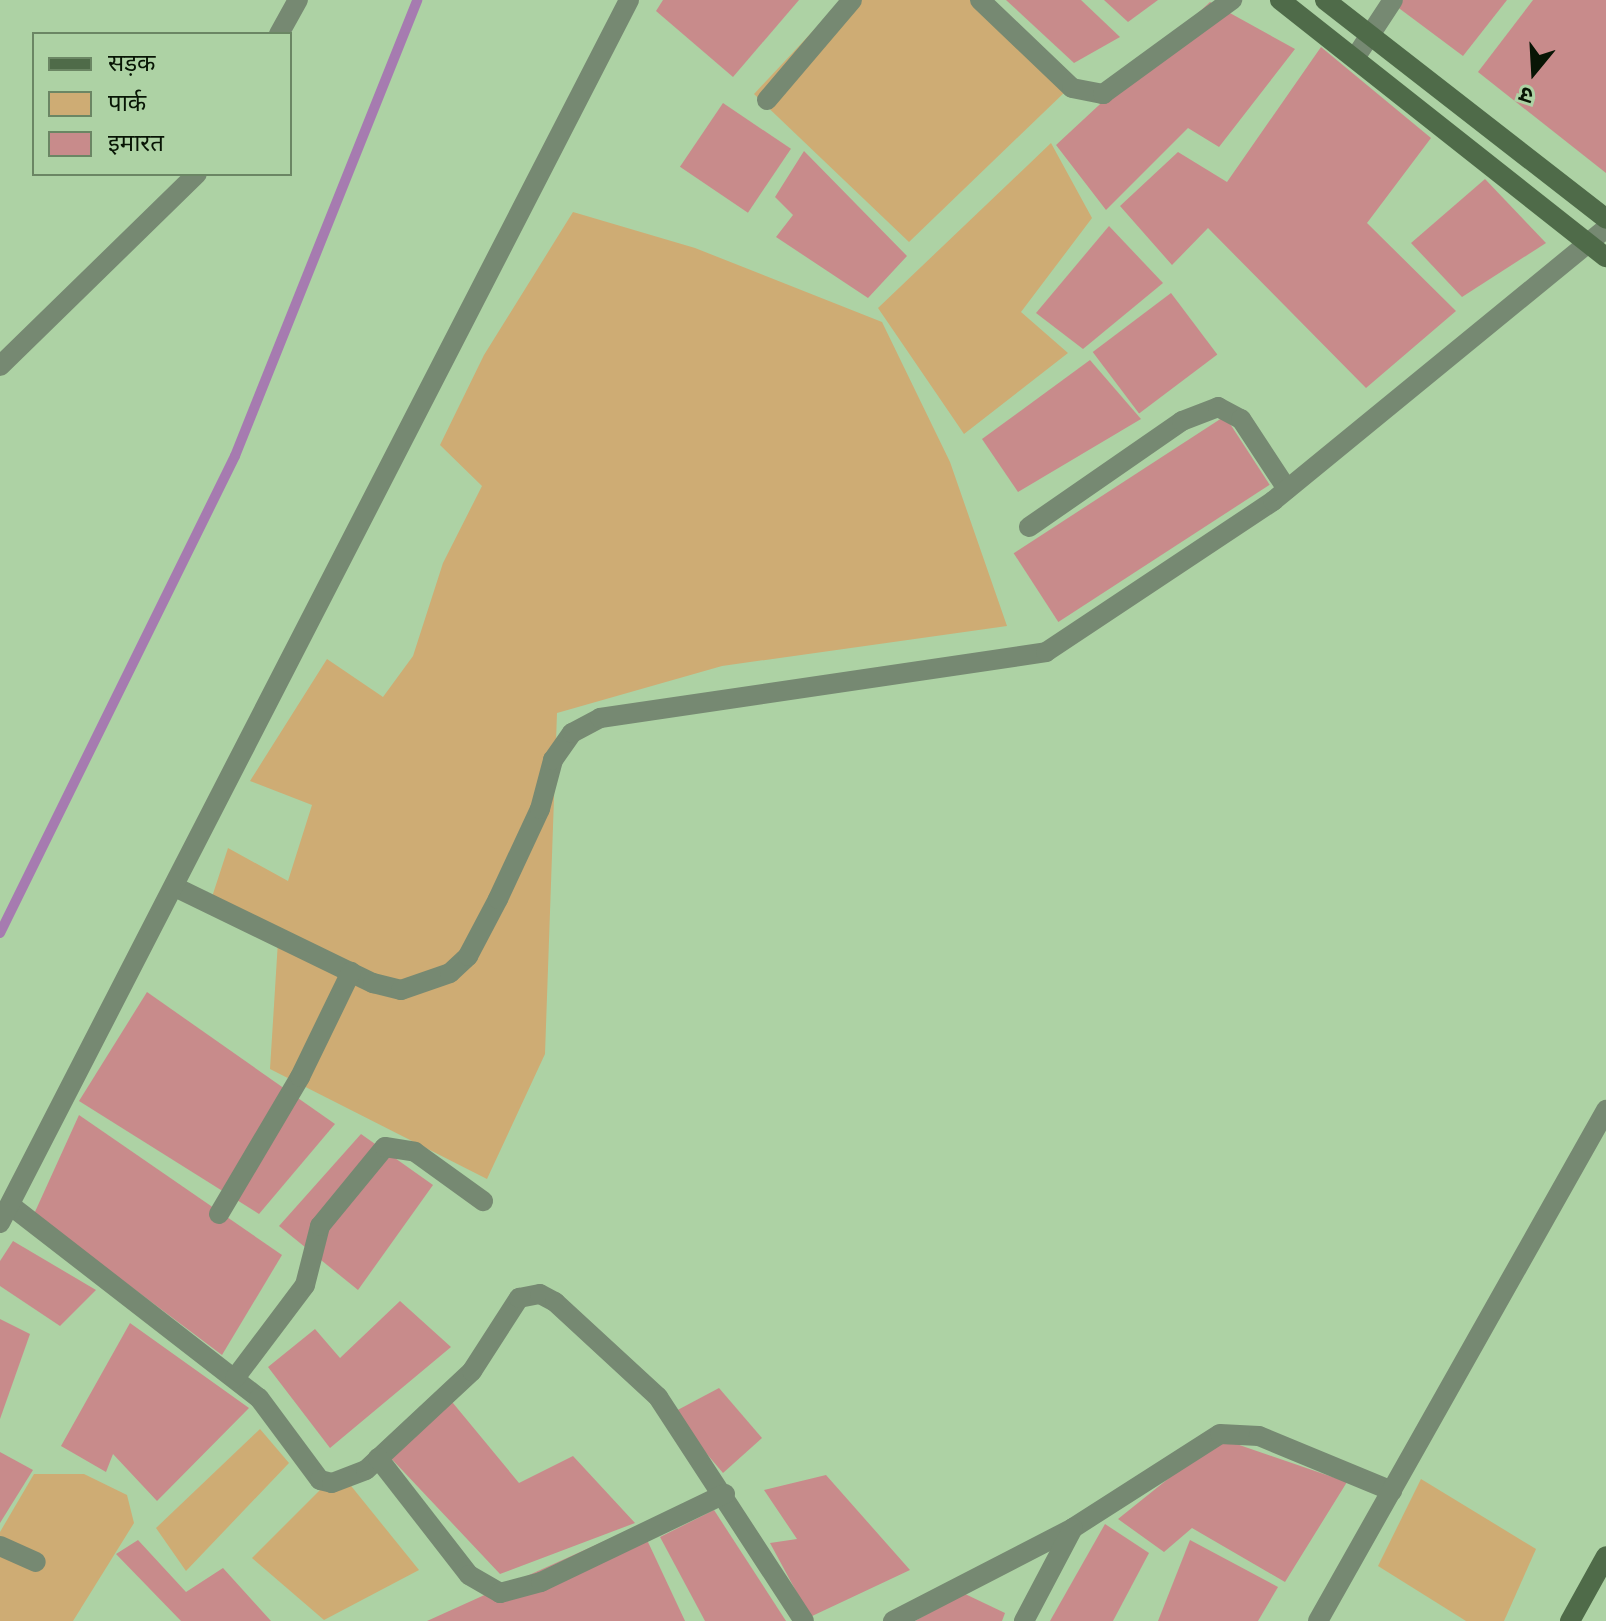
<!DOCTYPE html>
<meta charset="utf-8">
<style>
body{margin:0}
#map{position:relative;width:1606px;height:1621px;overflow:hidden;background:#add2a4;font-family:"Zilla Slab","Noto Sans Devanagari",serif}
div>[style]{position:absolute}
.green>*{inset:0;background:#ceac74}
.stream>*{height:10px;margin:-5px;padding:0 5px;transform-origin:5px;border-radius:5px;background:#a67bb0}
.building>*{inset:0;background:#c88b8b;transform-origin:0 0}
.street>*{height:20px;margin:-10px;padding:0 10px;transform-origin:10px;border-radius:10px;background:#768972}
.secondary>*{height:20px;margin:-10px;padding:0 10px;transform-origin:10px;border-radius:10px;background:#4f6b49}
span{translate:-50% -50%;white-space:nowrap;text-align:center;line-height:1.15;-webkit-text-stroke:6px #add2a4;paint-order:stroke}
.legend{position:absolute;left:32px;top:32px;width:260px;height:144px;box-sizing:border-box;background:#add2a4;border:2px solid #6b8664;margin:0;padding:10px 14px;list-style:none;font-size:24px;color:#081505}
.legend li{display:flex;align-items:center;gap:16px;height:40px}
.legend b{width:40px;border:2px solid #6b8664}
.north{position:absolute;left:1494px;top:32px;width:80px;height:80px;-webkit-text-stroke:6px #add2a4;paint-order:stroke;rotate:198deg;font-size:22px;font-weight:700;line-height:32px;text-align:center;color:#081505}
.north::after{content:'';display:block;margin:auto;width:28px;height:36px;background:#081505;clip-path:polygon(50% 0,100% 100%,50% 72%,0 100%)}
</style>
<div id="map">
<div class="green">
<div style="clip-path:polygon(842px 0,975px 0,1068px 89px,909px 242px,754px 94px)"></div>
<div style="clip-path:polygon(1051px 143px,1092px 218px,1021px 312px,1068px 353px,964px 434px,878px 308px)"></div>
<div style="clip-path:polygon(573px 212px,695px 248px,882px 322px,950px 462px,1007px 626px,722px 666px,557px 713px,545px 1054px,487px 1179px,270px 1069px,278px 941px,211px 900px,228px 848px,288px 881px,312px 805px,250px 781px,327px 659px,383px 697px,413px 656px,443px 563px,482px 486px,440px 445px,484px 355px)"></div>
<div style="clip-path:polygon(260px 1429px,289px 1463px,186px 1571px,156px 1528px)"></div>
<div style="clip-path:polygon(339px 1471px,419px 1570px,324px 1620px,252px 1558px)"></div>
<div style="clip-path:polygon(34px 1474px,84px 1474px,127px 1495px,134px 1523px,73px 1621px,0 1621px,0 1532px)"></div>
<div style="clip-path:polygon(1421px 1479px,1536px 1549px,1504px 1621px,1466px 1621px,1378px 1566px)"></div>
</div>
<div class="stream">
<div style="left:0;top:933px;width:532px;rotate:-63.77deg"></div>
<div style="left:235px;top:456px;width:491px;rotate:-68.2deg"></div>
</div>
<div class="building">
<div style="clip-path:polygon(663px 0,799px 0,733px 77px,656px 11px)"></div>
<div style="clip-path:polygon(1006px 0,1081px 0,1120px 37px,1074px 63px)"></div>
<div style="clip-path:polygon(1104px 0,1158px 0,1128px 22px)"></div>
<div style="clip-path:polygon(1388px 0,1507px 0,1463px 56px)"></div>
<div style="clip-path:polygon(1533px 0,1606px 0,1606px 173px,1478px 72px)"></div>
<div style="clip-path:polygon(1210px 2px,1295px 49px,1219px 147px,1188px 128px,1106px 210px,1056px 145px)"></div>
<div style="clip-path:polygon(1321px 47px,1431px 138px,1367px 223px,1456px 311px,1366px 388px,1208px 228px,1172px 265px,1120px 206px,1178px 152px,1227px 182px)"></div>
<div style="left:723px;top:103px;width:82px;height:77px;rotate:34deg"></div>
<div style="clip-path:polygon(804px 151px,907px 256px,868px 298px,776px 237px,793px 215px,775px 197px)"></div>
<div style="clip-path:polygon(1485px 179px,1546px 243px,1462px 297px,1411px 243px)"></div>
<div style="clip-path:polygon(1109px 226px,1163px 283px,1083px 349px,1036px 313px)"></div>
<div style="left:1171px;top:293px;width:77px;height:98px;rotate:53deg"></div>
<div style="clip-path:polygon(1090px 360px,1141px 419px,1018px 492px,982px 439px)"></div>
<div style="left:1225px;top:416px;width:82px;height:252px;rotate:57deg"></div>
<div style="clip-path:polygon(147px 992px,335px 1124px,259px 1214px,79px 1101px)"></div>
<div style="clip-path:polygon(79px 1115px,282px 1255px,222px 1355px,34px 1214px)"></div>
<div style="clip-path:polygon(361px 1134px,433px 1185px,358px 1290px,279px 1226px)"></div>
<div style="clip-path:polygon(13px 1241px,96px 1290px,60px 1326px,0 1286px,0 1261px)"></div>
<div style="clip-path:polygon(400px 1301px,451px 1347px,330px 1448px,268px 1367px,315px 1329px,340px 1358px)"></div>
<div style="clip-path:polygon(0 1319px,30px 1334px,0 1419px)"></div>
<div style="clip-path:polygon(130px 1323px,249px 1408px,157px 1501px,113px 1454px,106px 1472px,61px 1446px)"></div>
<div style="clip-path:polygon(719px 1388px,762px 1438px,723px 1473px,672px 1413px)"></div>
<div style="clip-path:polygon(448px 1397px,519px 1483px,573px 1456px,635px 1523px,500px 1574px,387px 1454px)"></div>
<div style="clip-path:polygon(1219px 1438px,1347px 1482px,1285px 1582px,1192px 1528px,1164px 1552px,1118px 1519px)"></div>
<div style="clip-path:polygon(0 1452px,33px 1470px,0 1523px)"></div>
<div style="clip-path:polygon(826px 1475px,910px 1570px,810px 1617px,770px 1543px,797px 1539px,764px 1490px)"></div>
<div style="clip-path:polygon(714px 1510px,786px 1621px,705px 1621px,660px 1537px)"></div>
<div style="clip-path:polygon(1105px 1524px,1149px 1553px,1113px 1621px,1050px 1621px)"></div>
<div style="clip-path:polygon(640px 1525px,685px 1621px,427px 1621px)"></div>
<div style="clip-path:polygon(138px 1540px,186px 1592px,223px 1568px,271px 1621px,181px 1621px,116px 1554px)"></div>
<div style="clip-path:polygon(1190px 1540px,1278px 1587px,1258px 1621px,1158px 1621px)"></div>
<div style="clip-path:polygon(963px 1593px,1005px 1613px,1002px 1621px,915px 1621px)"></div>
</div>
<div class="street">
<div style="left:980px;top:0;width:127px;rotate:43.7deg"></div>
<div style="left:1072px;top:88px;width:32px;rotate:11deg"></div>
<div style="left:1103px;top:94px;width:160px;rotate:-36.1deg"></div>
<div style="left:279px;top:34px;width:39px;rotate:-61deg"></div>
<div style="left:1355px;top:58px;width:69px;rotate:-56.8deg"></div>
<div style="left:767px;top:100px;width:131px;rotate:-49.6deg"></div>
<div style="left:0;top:366px;width:275px;rotate:-44.3deg"></div>
<div style="left:1029px;top:527px;width:186px;rotate:-34.7deg"></div>
<div style="left:1182px;top:421px;width:39px;rotate:-21deg"></div>
<div style="left:1218px;top:407px;width:26px;rotate:28deg"></div>
<div style="left:1241px;top:419px;width:84px;rotate:56.7deg"></div>
<div style="left:177px;top:888px;width:218px;rotate:25.9deg"></div>
<div style="left:373px;top:983px;width:29px;rotate:14deg"></div>
<div style="left:401px;top:990px;width:52px;rotate:-19.1deg"></div>
<div style="left:450px;top:973px;width:25px;rotate:-43deg"></div>
<div style="left:468px;top:956px;width:64px;rotate:-62.2deg"></div>
<div style="left:498px;top:899px;width:99px;rotate:-65deg"></div>
<div style="left:540px;top:809px;width:51px;rotate:-75.1deg"></div>
<div style="left:553px;top:760px;width:33px;rotate:-55deg"></div>
<div style="left:572px;top:733px;width:32px;rotate:-28deg"></div>
<div style="left:600px;top:718px;width:451px;rotate:-8.4deg"></div>
<div style="left:1046px;top:652px;width:273px;rotate:-33.6deg"></div>
<div style="left:1273px;top:501px;width:431px;rotate:-39.3deg"></div>
<div style="left:10px;top:1205px;width:315px;rotate:37.8deg"></div>
<div style="left:259px;top:1398px;width:102px;rotate:53.4deg"></div>
<div style="left:320px;top:1480px;width:12px;rotate:14deg"></div>
<div style="left:332px;top:1483px;width:36px;rotate:-21deg"></div>
<div style="left:366px;top:1470px;width:145px;rotate:-43deg"></div>
<div style="left:472px;top:1371px;width:87px;rotate:-57.2deg"></div>
<div style="left:519px;top:1298px;width:21px;rotate:-11deg"></div>
<div style="left:540px;top:1294px;width:17px;rotate:28deg"></div>
<div style="left:555px;top:1302px;width:140px;rotate:42.7deg"></div>
<div style="left:658px;top:1397px;width:267px;rotate:56.9deg"></div>
<div style="left:219px;top:1214px;width:159px;rotate:-59.4deg"></div>
<div style="left:300px;top:1077px;width:117px;rotate:-64.1deg"></div>
<div style="left:0;top:1223px;width:1375px;rotate:-62.78deg"></div>
<div style="left:235px;top:1378px;width:116px;rotate:-53deg"></div>
<div style="left:305px;top:1285px;width:61px;rotate:-75.7deg"></div>
<div style="left:320px;top:1226px;width:102px;rotate:-50.6deg"></div>
<div style="left:385px;top:1147px;width:30px;rotate:9deg"></div>
<div style="left:415px;top:1152px;width:84px;rotate:35.8deg"></div>
<div style="left:378px;top:1458px;width:148px;rotate:52.1deg"></div>
<div style="left:469px;top:1575px;width:36px;rotate:30deg"></div>
<div style="left:500px;top:1593px;width:42px;rotate:-15deg"></div>
<div style="left:541px;top:1582px;width:204px;rotate:-25.6deg"></div>
<div style="left:0;top:1546px;width:39px;rotate:24deg"></div>
<div style="left:893px;top:1621px;width:203px;rotate:-27.3deg"></div>
<div style="left:1073px;top:1528px;width:174px;rotate:-32.6deg"></div>
<div style="left:1220px;top:1434px;width:39px;rotate:3deg"></div>
<div style="left:1259px;top:1436px;width:144px;rotate:22.5deg"></div>
<div style="left:1024px;top:1621px;width:105px;rotate:-62.2deg"></div>
<div style="left:1318px;top:1621px;width:587px;rotate:-60.59deg"></div>
</div>
<div class="secondary">
<div style="left:1280px;top:0;width:415px;rotate:38.3deg"></div>
<div style="left:1325px;top:0;width:356px;rotate:37.9deg"></div>
<div style="left:1570px;top:1621px;width:74px;rotate:-61deg"></div>
</div>
<ul class="legend">
<li><b style="height:10px;background:#4f6b49"></b>सड़क</li>
<li><b style="height:22px;background:#ceac74"></b>पार्क</li>
<li><b style="height:22px;background:#c88b8b"></b>इमारत</li>
</ul>
<div class="north">उ</div>
</div>
